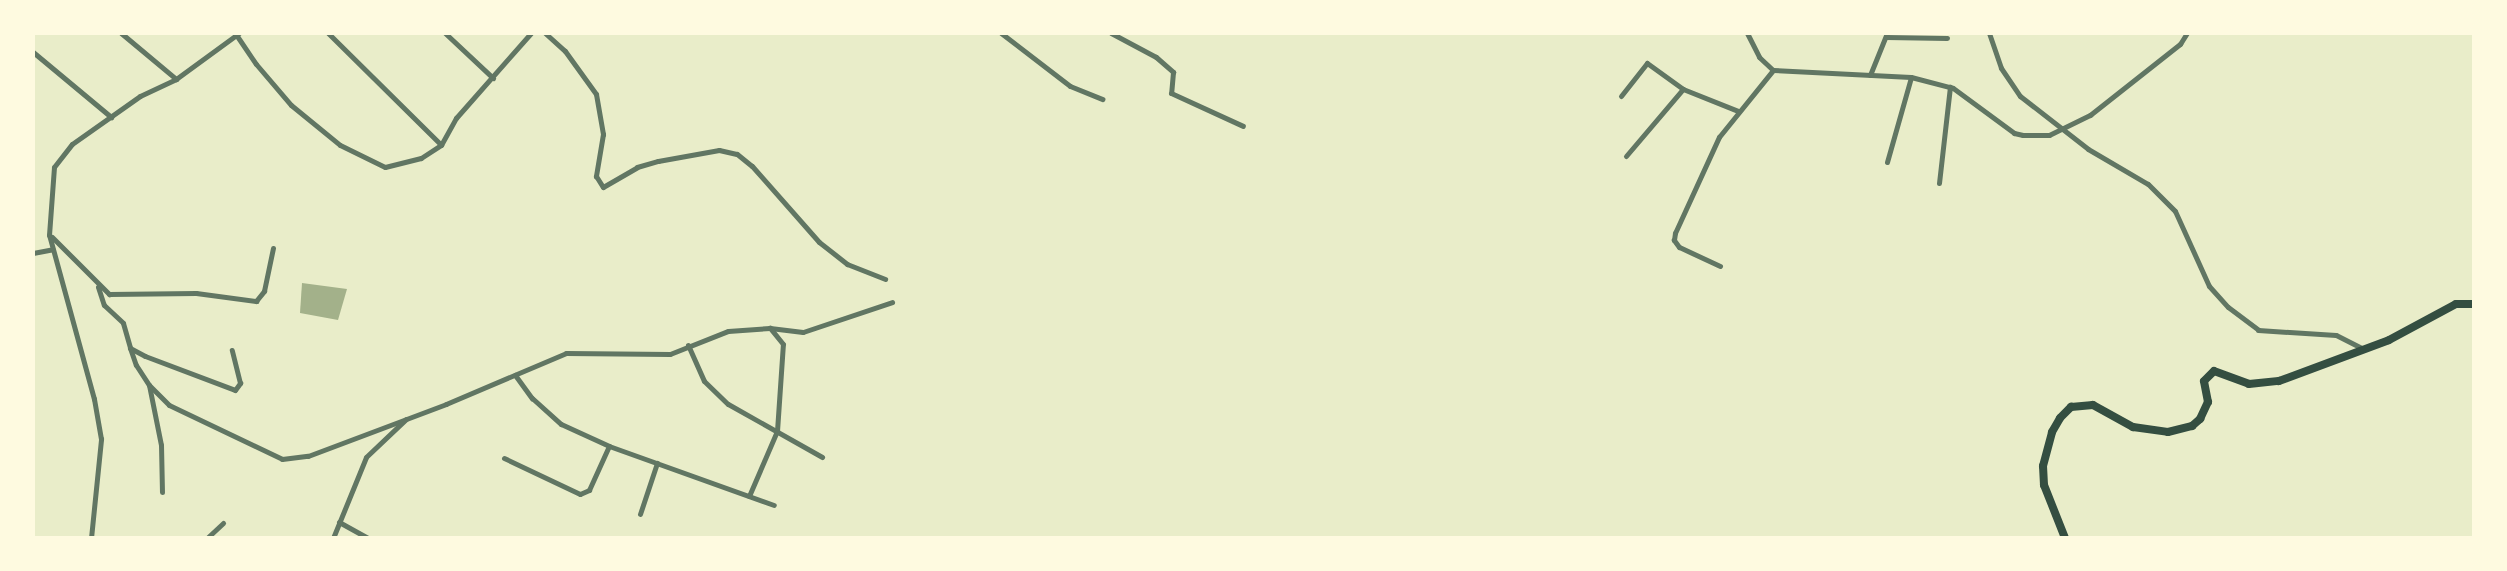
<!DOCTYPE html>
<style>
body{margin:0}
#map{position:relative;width:2507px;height:571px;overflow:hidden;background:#e9edc9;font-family:"DM Sans",sans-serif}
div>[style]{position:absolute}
.water>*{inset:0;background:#a3b18a}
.minor>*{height:5px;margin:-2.5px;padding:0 2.5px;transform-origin:2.5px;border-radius:2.5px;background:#617663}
.secondary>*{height:8px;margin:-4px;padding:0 4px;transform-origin:4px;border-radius:4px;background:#344e41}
span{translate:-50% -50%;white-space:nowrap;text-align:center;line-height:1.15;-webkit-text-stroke:5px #fefae0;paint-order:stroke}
.frame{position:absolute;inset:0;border:35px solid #fefae0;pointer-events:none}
</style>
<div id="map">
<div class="water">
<div style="clip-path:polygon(302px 283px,347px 289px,338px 320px,300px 313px)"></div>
</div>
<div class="minor">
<div style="left:121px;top:33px;width:72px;rotate:39.9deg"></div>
<div style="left:235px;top:33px;width:37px;rotate:56deg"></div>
<div style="left:256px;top:64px;width:54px;rotate:49.5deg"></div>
<div style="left:291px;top:105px;width:63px;rotate:39.2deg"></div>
<div style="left:340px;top:145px;width:50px;rotate:26.1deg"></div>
<div style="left:385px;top:167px;width:37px;rotate:-14deg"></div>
<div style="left:421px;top:158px;width:24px;rotate:-33deg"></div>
<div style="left:441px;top:145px;width:31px;rotate:-61deg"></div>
<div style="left:456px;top:118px;width:113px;rotate:-48.6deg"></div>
<div style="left:328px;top:33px;width:159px;rotate:44.7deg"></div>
<div style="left:445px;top:33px;width:66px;rotate:43.2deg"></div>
<div style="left:545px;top:33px;width:27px;rotate:42deg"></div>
<div style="left:565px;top:51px;width:53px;rotate:54.2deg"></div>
<div style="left:596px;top:94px;width:41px;rotate:80.1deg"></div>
<div style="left:603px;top:134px;width:43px;rotate:99.5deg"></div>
<div style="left:596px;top:176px;width:13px;rotate:58deg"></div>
<div style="left:603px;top:187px;width:39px;rotate:-30deg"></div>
<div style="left:637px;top:167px;width:22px;rotate:-16deg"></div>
<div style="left:658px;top:161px;width:62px;rotate:-10.2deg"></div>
<div style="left:719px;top:150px;width:18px;rotate:13deg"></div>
<div style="left:737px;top:154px;width:19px;rotate:39deg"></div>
<div style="left:752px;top:166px;width:101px;rotate:48.6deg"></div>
<div style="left:819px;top:242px;width:36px;rotate:38deg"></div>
<div style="left:847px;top:264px;width:41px;rotate:21.5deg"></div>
<div style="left:1001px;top:33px;width:87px;rotate:37.5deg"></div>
<div style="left:1070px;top:86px;width:35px;rotate:22deg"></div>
<div style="left:1111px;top:33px;width:51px;rotate:28.1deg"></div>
<div style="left:1156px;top:57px;width:23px;rotate:41deg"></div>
<div style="left:1173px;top:72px;width:21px;rotate:95deg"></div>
<div style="left:1171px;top:93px;width:79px;rotate:24.6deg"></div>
<div style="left:1747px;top:33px;width:27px;rotate:63deg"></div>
<div style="left:1759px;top:57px;width:19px;rotate:43deg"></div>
<div style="left:1773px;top:70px;width:138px;rotate:2.9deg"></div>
<div style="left:1911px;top:77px;width:43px;rotate:14.7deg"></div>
<div style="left:1953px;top:88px;width:76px;rotate:36.4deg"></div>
<div style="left:2014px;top:133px;width:9px;rotate:13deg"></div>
<div style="left:2023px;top:135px;width:26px"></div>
<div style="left:2049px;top:135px;width:46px;rotate:-26deg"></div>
<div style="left:2090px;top:115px;width:115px;rotate:-38.3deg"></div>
<div style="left:2180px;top:44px;width:13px;rotate:-58deg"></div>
<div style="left:1989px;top:33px;width:37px;rotate:71deg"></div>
<div style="left:2001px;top:68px;width:34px;rotate:56deg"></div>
<div style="left:2020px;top:96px;width:86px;rotate:37.9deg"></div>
<div style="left:2088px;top:149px;width:69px;rotate:30.3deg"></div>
<div style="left:2148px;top:184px;width:38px;rotate:45deg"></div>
<div style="left:2175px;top:211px;width:82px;rotate:65.6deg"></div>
<div style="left:2209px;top:286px;width:28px;rotate:48deg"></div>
<div style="left:2228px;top:307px;width:38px;rotate:37deg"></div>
<div style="left:2258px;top:330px;width:78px;rotate:3.7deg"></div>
<div style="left:2336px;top:335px;width:31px;rotate:27deg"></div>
<div style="left:1886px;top:37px;width:61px;rotate:0.9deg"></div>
<div style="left:33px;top:52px;width:102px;rotate:39.8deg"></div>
<div style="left:1870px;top:75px;width:45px;rotate:-68deg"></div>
<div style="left:1621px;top:96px;width:42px;rotate:-51.8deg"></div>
<div style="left:1647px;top:63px;width:44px;rotate:35.8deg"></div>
<div style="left:1683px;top:89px;width:59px;rotate:21.8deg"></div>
<div style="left:1626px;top:156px;width:88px;rotate:-49.6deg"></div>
<div style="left:1887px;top:162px;width:88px;rotate:-74.2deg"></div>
<div style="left:1939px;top:183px;width:97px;rotate:-83.5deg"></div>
<div style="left:52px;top:237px;width:81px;rotate:45deg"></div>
<div style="left:109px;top:294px;width:87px;rotate:-0.7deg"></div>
<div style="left:196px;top:293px;width:61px;rotate:7.6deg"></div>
<div style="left:256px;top:301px;width:13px;rotate:-51deg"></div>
<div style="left:264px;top:291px;width:44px;rotate:-78.2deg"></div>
<div style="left:33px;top:253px;width:20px;rotate:-11deg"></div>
<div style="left:1720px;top:266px;width:45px;rotate:-155.1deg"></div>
<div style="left:1679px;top:247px;width:9px;rotate:-126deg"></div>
<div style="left:1674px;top:240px;width:7px;rotate:-82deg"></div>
<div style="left:1675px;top:233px;width:106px;rotate:-65.4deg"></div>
<div style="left:1719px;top:137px;width:86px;rotate:-51.1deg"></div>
<div style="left:98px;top:287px;width:19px;rotate:72deg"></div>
<div style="left:104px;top:305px;width:26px;rotate:43deg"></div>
<div style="left:123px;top:323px;width:26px;rotate:74deg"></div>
<div style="left:130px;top:348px;width:17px;rotate:28deg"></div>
<div style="left:145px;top:356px;width:96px;rotate:20.7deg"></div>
<div style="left:235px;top:390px;width:9px;rotate:-54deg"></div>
<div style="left:240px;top:383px;width:34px;rotate:-104deg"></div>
<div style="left:688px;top:345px;width:39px;rotate:66deg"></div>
<div style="left:704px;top:381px;width:33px;rotate:44deg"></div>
<div style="left:728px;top:404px;width:108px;rotate:29.4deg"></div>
<div style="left:130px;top:348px;width:18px;rotate:71deg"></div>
<div style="left:136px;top:365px;width:24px;rotate:57deg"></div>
<div style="left:149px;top:385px;width:28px;rotate:45deg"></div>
<div style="left:169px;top:405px;width:125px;rotate:25.5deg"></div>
<div style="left:282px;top:459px;width:26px;rotate:-7deg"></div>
<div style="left:308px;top:456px;width:147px;rotate:-20.6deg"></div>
<div style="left:446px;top:404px;width:130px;rotate:-23deg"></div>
<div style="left:566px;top:353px;width:104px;rotate:0.6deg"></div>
<div style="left:670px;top:354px;width:62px;rotate:-21.6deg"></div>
<div style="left:728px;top:331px;width:42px;rotate:-4.1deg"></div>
<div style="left:770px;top:328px;width:33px;rotate:7deg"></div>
<div style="left:803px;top:332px;width:94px;rotate:-18.6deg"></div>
<div style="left:515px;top:375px;width:29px;rotate:54deg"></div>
<div style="left:532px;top:398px;width:39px;rotate:42deg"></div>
<div style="left:561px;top:424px;width:53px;rotate:24.6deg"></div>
<div style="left:609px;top:446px;width:175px;rotate:19.7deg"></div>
<div style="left:149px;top:385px;width:61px;rotate:78.7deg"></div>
<div style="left:161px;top:445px;width:47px;rotate:88.8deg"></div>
<div style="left:504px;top:458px;width:84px;rotate:25.3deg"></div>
<div style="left:580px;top:494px;width:10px;rotate:-24deg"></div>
<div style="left:589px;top:490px;width:48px;rotate:-65.6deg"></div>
<div style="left:749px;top:496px;width:71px;rotate:-66.7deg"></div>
<div style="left:777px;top:431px;width:87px;rotate:-86.1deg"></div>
<div style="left:783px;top:344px;width:21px;rotate:-129deg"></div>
<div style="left:640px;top:514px;width:54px;rotate:-71.6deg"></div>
<div style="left:339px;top:522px;width:33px;rotate:29deg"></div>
<div style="left:91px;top:538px;width:100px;rotate:-84.2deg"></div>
<div style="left:101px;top:439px;width:41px;rotate:-99.9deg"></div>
<div style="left:94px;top:399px;width:170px;rotate:-105.3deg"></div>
<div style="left:49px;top:235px;width:68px;rotate:-85.8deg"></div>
<div style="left:54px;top:167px;width:29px;rotate:-52deg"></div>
<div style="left:72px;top:144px;width:83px;rotate:-35.2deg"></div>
<div style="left:140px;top:96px;width:40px;rotate:-25deg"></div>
<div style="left:176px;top:79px;width:78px;rotate:-36.1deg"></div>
<div style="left:207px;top:538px;width:22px;rotate:-43deg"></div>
<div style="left:333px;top:538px;width:87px;rotate:-67.8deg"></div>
<div style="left:366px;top:457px;width:55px;rotate:-43.5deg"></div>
</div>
<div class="secondary">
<div style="left:2065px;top:538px;width:57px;rotate:-111.6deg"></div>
<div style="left:2044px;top:485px;width:19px;rotate:-93deg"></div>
<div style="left:2043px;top:466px;width:35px;rotate:-75deg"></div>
<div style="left:2052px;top:432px;width:16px;rotate:-60deg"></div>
<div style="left:2060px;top:418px;width:16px;rotate:-45deg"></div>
<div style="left:2071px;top:407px;width:22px;rotate:-5deg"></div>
<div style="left:2093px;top:405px;width:46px;rotate:28.8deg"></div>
<div style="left:2133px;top:427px;width:35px;rotate:8deg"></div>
<div style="left:2168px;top:432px;width:25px;rotate:-14deg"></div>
<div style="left:2192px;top:426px;width:11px;rotate:-41deg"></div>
<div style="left:2200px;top:419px;width:19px;rotate:-65deg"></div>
<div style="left:2208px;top:402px;width:21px;rotate:-101deg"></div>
<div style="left:2204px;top:381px;width:14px;rotate:-45deg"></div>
<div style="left:2214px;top:371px;width:37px;rotate:20deg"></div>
<div style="left:2249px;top:384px;width:30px;rotate:-6deg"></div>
<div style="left:2279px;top:381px;width:117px;rotate:-20.4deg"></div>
<div style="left:2389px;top:340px;width:76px;rotate:-28.2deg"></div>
<div style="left:2456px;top:304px;width:18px"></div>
</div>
<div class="frame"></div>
</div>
